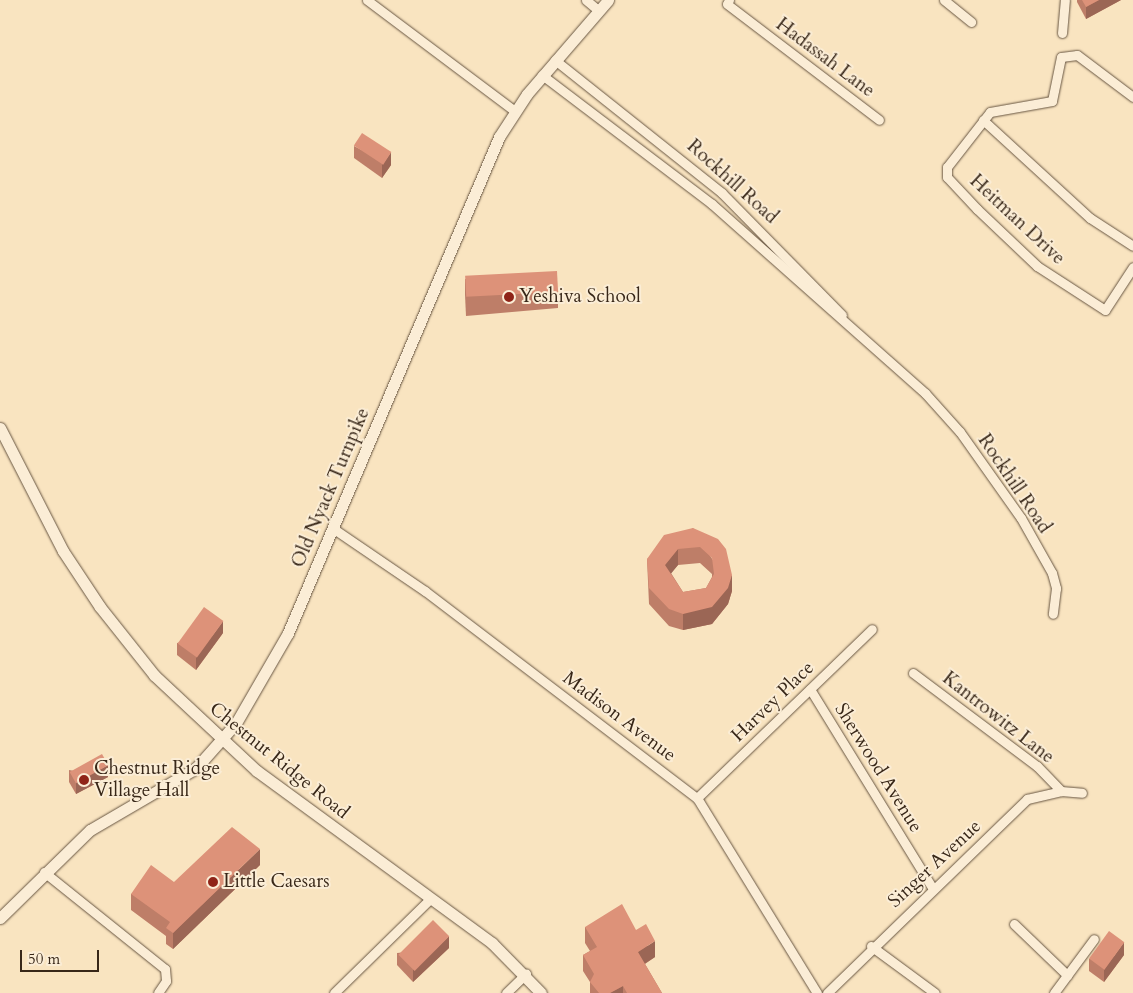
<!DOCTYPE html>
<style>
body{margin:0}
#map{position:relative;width:1133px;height:993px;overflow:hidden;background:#f9e4c0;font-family:Cardo,serif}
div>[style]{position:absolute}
.roads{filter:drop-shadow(0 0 1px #685642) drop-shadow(0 0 1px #685642)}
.street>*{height:9px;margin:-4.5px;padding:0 4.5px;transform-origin:4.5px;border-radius:4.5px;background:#fbedd6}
.secondary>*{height:11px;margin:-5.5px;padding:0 5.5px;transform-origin:5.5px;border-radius:5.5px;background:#fbedd6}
.wall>*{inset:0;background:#be7e68}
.shaded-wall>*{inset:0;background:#9b6655}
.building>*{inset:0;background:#dd9279;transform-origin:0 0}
.dots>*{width:14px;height:14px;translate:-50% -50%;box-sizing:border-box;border:2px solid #fbedd6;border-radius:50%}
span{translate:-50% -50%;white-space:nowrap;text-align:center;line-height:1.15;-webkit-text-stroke:4px #fbedd6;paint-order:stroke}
.street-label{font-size:19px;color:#382718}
.poi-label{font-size:19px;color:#382718}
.left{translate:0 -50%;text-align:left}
.scale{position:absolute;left:20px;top:950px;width:79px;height:22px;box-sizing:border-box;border:2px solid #382718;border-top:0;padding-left:6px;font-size:15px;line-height:18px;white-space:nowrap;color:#382718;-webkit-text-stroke:4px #fbedd6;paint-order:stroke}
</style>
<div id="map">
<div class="roads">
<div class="street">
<div style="left:367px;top:0;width:185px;rotate:36.9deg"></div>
<div style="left:586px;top:0;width:16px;rotate:40deg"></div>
<div style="left:729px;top:0;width:4px;rotate:117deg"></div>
<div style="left:727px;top:4px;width:191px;rotate:37.3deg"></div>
<div style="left:944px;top:0;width:35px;rotate:39deg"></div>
<div style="left:1062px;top:33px;width:33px;rotate:-85deg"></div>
<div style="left:555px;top:60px;width:213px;rotate:38.5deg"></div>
<div style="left:722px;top:193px;width:171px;rotate:45.5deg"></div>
<div style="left:542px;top:75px;width:213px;rotate:37.2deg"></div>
<div style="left:712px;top:204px;width:285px;rotate:41.6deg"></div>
<div style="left:925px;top:393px;width:52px;rotate:48.1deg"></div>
<div style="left:960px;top:432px;width:105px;rotate:54.7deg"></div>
<div style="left:1021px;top:518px;width:63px;rotate:60.6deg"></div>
<div style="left:1052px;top:573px;width:16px;rotate:75deg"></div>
<div style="left:1056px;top:588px;width:26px;rotate:97deg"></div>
<div style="left:1133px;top:97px;width:70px;rotate:-143.1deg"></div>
<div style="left:1077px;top:55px;width:16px;rotate:173deg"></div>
<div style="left:1061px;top:57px;width:45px;rotate:101.6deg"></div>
<div style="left:1052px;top:101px;width:63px;rotate:169.9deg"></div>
<div style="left:990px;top:112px;width:70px;rotate:128deg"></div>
<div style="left:947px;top:167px;width:10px;rotate:90deg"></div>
<div style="left:947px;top:177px;width:44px;rotate:46.8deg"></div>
<div style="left:977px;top:209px;width:83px;rotate:43.5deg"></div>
<div style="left:1037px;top:266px;width:81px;rotate:32.9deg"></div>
<div style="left:1105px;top:310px;width:51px;rotate:-56.9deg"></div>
<div style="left:983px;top:120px;width:145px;rotate:42.5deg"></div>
<div style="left:1090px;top:218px;width:51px;rotate:33.1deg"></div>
<div style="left:334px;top:529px;width:110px;rotate:34.3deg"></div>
<div style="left:425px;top:591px;width:342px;rotate:37.3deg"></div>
<div style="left:697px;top:798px;width:229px;rotate:58.4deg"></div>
<div style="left:913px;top:673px;width:155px;rotate:36.9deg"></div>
<div style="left:1037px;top:766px;width:35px;rotate:46deg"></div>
<div style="left:810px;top:689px;width:235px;rotate:58.4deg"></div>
<div style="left:697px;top:798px;width:243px;rotate:-44deg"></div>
<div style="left:44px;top:872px;width:155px;rotate:38.7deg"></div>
<div style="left:165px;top:969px;width:12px;rotate:85deg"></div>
<div style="left:166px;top:981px;width:14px;rotate:124deg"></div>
<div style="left:1014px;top:924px;width:74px;rotate:43.9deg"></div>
<div style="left:871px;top:946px;width:79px;rotate:36.3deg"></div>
<div style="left:334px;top:993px;width:134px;rotate:-44.4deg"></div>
<div style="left:506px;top:993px;width:28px;rotate:-44deg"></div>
<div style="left:827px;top:993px;width:279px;rotate:-44.1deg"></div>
<div style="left:1027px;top:799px;width:35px;rotate:-13deg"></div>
<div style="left:1061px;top:791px;width:21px;rotate:5deg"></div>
<div style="left:1054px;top:993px;width:67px;rotate:-53.5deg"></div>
</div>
<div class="secondary">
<div style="left:0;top:428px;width:138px;rotate:62.9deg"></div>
<div style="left:63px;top:551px;width:67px;rotate:56.5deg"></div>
<div style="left:100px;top:607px;width:87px;rotate:51.5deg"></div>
<div style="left:154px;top:675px;width:141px;rotate:43deg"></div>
<div style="left:257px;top:771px;width:291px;rotate:36.2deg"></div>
<div style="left:492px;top:943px;width:70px;rotate:45.6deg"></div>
<div style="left:0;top:918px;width:126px;rotate:-44.4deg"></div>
<div style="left:90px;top:830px;width:123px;rotate:-30.3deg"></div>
<div style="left:196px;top:768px;width:60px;rotate:-48.4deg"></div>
<div style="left:236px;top:723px;width:104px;rotate:-60deg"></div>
<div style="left:288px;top:633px;width:539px;rotate:-66.95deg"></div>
<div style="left:499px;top:137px;width:51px;rotate:-56.9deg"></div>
<div style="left:527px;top:94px;width:124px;rotate:-49.2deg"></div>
</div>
</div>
<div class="wall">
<div style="clip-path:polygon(1077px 0,1121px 0,1086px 19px,1077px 2px)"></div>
<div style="clip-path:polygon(354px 146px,391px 165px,382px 178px,354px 158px)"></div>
<div style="clip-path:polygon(465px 279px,558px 292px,558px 308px,466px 316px,465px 295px)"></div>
<div style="clip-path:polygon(evenodd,693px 528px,732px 591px,728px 604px,712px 624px,683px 630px,669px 626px,649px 604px,647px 559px,693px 528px,700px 563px,712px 574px,712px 577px,706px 588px,683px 592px,671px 573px,678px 565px,700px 563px)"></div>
<div style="clip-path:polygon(223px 633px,196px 670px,177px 655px,177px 643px)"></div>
<div style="clip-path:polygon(69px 770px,108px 777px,76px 794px,69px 782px)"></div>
<div style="clip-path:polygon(260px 865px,173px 949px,166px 944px,166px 936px,131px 910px,131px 894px,174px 882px)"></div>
<div style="clip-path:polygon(585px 927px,636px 930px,655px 957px,645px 964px,662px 993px,590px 993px,590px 982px,583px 971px,583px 955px,590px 951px,585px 943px)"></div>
<div style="clip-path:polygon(449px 948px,413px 982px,397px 965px,397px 953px)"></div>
<div style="clip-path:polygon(1124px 955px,1104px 982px,1089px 971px,1089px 959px)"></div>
</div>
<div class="shaded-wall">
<div style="clip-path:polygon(1099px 0,1121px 0,1086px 19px,1086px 7px)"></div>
<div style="clip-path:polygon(391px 152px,391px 165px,382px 178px,382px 165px)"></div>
<div style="clip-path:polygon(678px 549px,678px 565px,665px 581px,665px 565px)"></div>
<div style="clip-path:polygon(732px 575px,732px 591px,728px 604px,712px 624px,683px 630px,683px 614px)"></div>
<div style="clip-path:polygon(223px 621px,223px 633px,196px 670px,196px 658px)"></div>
<div style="clip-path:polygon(108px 765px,108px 777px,76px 794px,76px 782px)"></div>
<div style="clip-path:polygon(260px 849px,260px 865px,173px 949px,173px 933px)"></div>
<div style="clip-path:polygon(449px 936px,449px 948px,413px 982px,413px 970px)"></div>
<div style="clip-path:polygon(655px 941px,655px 957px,638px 968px,638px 952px)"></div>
<div style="clip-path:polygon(1124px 942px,1124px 955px,1104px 982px,1104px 970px)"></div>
<div style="clip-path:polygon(623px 986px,623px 993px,610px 993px)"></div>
</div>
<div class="building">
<div style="clip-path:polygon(1082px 0,1099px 0,1086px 7px)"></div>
<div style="left:362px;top:133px;width:35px;height:15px;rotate:33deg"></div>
<div style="left:557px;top:271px;width:21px;height:92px;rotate:87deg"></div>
<div style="clip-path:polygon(evenodd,693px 528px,718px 539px,726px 549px,732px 575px,728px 588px,712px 607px,683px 614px,669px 609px,649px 588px,647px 559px,664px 535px,693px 528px,700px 547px,712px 558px,714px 574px,706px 588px,683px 592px,665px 565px,678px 549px,700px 547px)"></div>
<div style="left:204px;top:607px;width:24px;height:45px;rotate:36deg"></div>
<div style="left:102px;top:754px;width:13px;height:37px;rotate:61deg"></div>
<div style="clip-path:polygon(232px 827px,260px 849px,173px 933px,166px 928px,170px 922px,131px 894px,151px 865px,174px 882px)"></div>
<div style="clip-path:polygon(622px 904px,636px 930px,646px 924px,655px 941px,638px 952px,662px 993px,627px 993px,623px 986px,610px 993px,599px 993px,590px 982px,594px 974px,583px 955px,597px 947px,585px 927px)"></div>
<div style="left:433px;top:920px;width:23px;height:49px;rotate:45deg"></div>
<div style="left:1109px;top:931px;width:19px;height:34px;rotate:36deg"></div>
</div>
<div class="dots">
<div style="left:509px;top:297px;background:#8f2418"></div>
<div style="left:84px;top:780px;background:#8f2418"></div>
<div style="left:213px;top:882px;background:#8f2418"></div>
</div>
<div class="street-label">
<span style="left:825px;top:58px;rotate:37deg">Hadassah Lane</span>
<span style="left:732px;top:182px;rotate:42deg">Rockhill Road</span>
<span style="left:1017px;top:220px;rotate:43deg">Heitman Drive</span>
<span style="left:1014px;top:484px;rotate:56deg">Rockhill Road</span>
<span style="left:331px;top:488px;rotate:-67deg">Old Nyack Turnpike</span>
<span style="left:773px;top:702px;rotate:-44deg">Harvey Place</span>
<span style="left:619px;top:717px;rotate:37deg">Madison Avenue</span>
<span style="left:998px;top:718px;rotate:38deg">Kantrowitz Lane</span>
<span style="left:279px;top:761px;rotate:39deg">Chestnut Ridge Road</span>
<span style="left:878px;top:768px;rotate:58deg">Sherwood Avenue</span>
<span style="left:935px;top:864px;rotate:-43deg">Singer Avenue</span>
</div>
<div class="poi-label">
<span class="left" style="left:519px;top:297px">Yeshiva School</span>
<span class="left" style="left:94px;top:780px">Chestnut Ridge<br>Village Hall</span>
<span class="left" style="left:223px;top:882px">Little Caesars</span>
</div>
<div class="scale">50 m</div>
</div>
